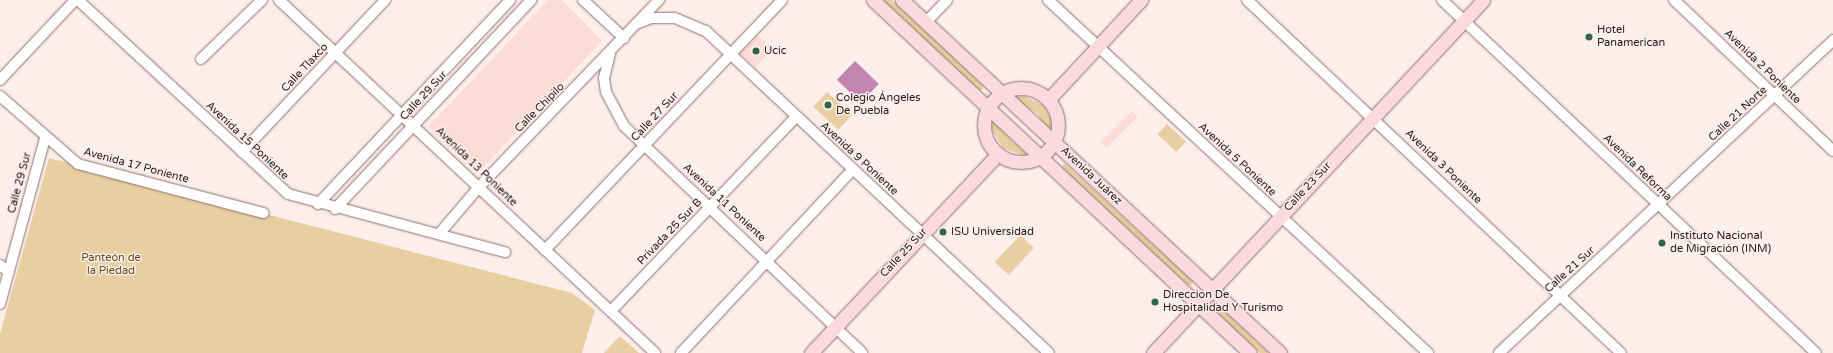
<!DOCTYPE html>
<meta charset="utf-8">
<style>
body{margin:0}
#map{position:relative;width:1833px;height:353px;overflow:hidden;background:#fbeeeb;font-family:"Varela Round",sans-serif}
div>[style]{position:absolute}
.built>*{inset:0;background:#fddbd6;transform-origin:0 0}
.green>*{inset:0;background:#e8cea1;transform-origin:0 0}
.water>*{inset:0;background:#c185b0;transform-origin:0 0}
.roads{filter:drop-shadow(0 0 1px #8e716c) drop-shadow(0 0 1px #8e716c)}
.minor>*{height:10px;margin:-5px;padding:0 5px;transform-origin:5px;border-radius:5px;background:#fff}
.major>*{height:13px;margin:-6.5px;padding:0 6.5px;transform-origin:6.5px;border-radius:6.5px;background:#fad9e0}
.major>.ring{margin:-6.5px;padding:0;box-sizing:content-box;background:none;border:13px solid #fad9e0;border-radius:50%}
.dots>*{width:11px;height:11px;translate:-50% -50%;box-sizing:border-box;border:2px solid #fbeeeb;border-radius:50%}
span{translate:-50% -50%;white-space:nowrap;text-align:center;line-height:1.15;-webkit-text-stroke:3px #fbeeeb;paint-order:stroke}
.poi-label{font-size:11px;color:#251a18}
.left{translate:0 -50%;text-align:left}
.street-label{font-size:11px;color:#251a18}
.park-label{font-size:11px;color:#654c1a}
</style>
<div id="map">
<div class="built">
<div style="clip-path:polygon(548px 0,562px 0,602px 41px,478px 173px,428px 127px)"></div>
<div style="left:757px;top:35px;width:21px;height:25px;rotate:43deg"></div>
<div style="left:1132px;top:111px;width:8px;height:44px;rotate:45deg"></div>
</div>
<div class="green">
<div style="clip-path:polygon(882px 0,892px 0,983px 85px,983px 89px,979px 90px)"></div>
<div style="left:827px;top:92px;width:34px;height:20px;rotate:43deg"></div>
<div style="clip-path:polygon(1021px 95px,1043px 105px,1055px 124px,1054px 130px,1047px 130px,1037px 113px,1018px 103px,1017px 98px)"></div>
<div style="clip-path:polygon(993px 122px,999px 123px,1013px 143px,1028px 150px,1028px 157px,1003px 148px,991px 128px)"></div>
<div style="left:1167px;top:124px;width:26px;height:14px;rotate:43deg"></div>
<div style="clip-path:polygon(49px 158px,572px 293px,595px 310px,582px 353px,0 353px,0 334px)"></div>
<div style="clip-path:polygon(1064px 163px,1193px 281px,1192px 285px,1188px 285px,1062px 168px)"></div>
<div style="left:1020px;top:235px;width:19px;height:37px;rotate:43deg"></div>
<div style="clip-path:polygon(1212px 302px,1215px 302px,1269px 353px,1260px 353px,1210px 307px)"></div>
<div style="clip-path:polygon(620px 336px,639px 353px,604px 353px)"></div>
</div>
<div class="water">
<div style="left:855px;top:61px;width:33px;height:26px;rotate:44deg"></div>
</div>
<div class="roads">
<div class="minor">
<div style="left:78px;top:0;width:286px;rotate:42.7deg"></div>
<div style="left:288px;top:194px;width:225px;rotate:15deg"></div>
<div style="left:279px;top:0;width:516px;rotate:43.19deg"></div>
<div style="left:583px;top:0;width:56px;rotate:42.8deg"></div>
<div style="left:1048px;top:0;width:519px;rotate:42.89deg"></div>
<div style="left:1247px;top:0;width:514px;rotate:43.35deg"></div>
<div style="left:1442px;top:0;width:514px;rotate:43.35deg"></div>
<div style="left:1674px;top:0;width:219px;rotate:43.5deg"></div>
<div style="left:926px;top:22px;width:30px;rotate:-46deg"></div>
<div style="left:638px;top:23px;width:14px;rotate:-21deg"></div>
<div style="left:651px;top:18px;width:24px"></div>
<div style="left:675px;top:18px;width:34px;rotate:23deg"></div>
<div style="left:706px;top:31px;width:470px;rotate:43.2deg"></div>
<div style="left:610px;top:54px;width:25px;rotate:104deg"></div>
<div style="left:604px;top:78px;width:14px;rotate:82deg"></div>
<div style="left:606px;top:92px;width:38px;rotate:62deg"></div>
<div style="left:624px;top:126px;width:329px;rotate:43.6deg"></div>
<div style="left:201px;top:59px;width:85px;rotate:-44deg"></div>
<div style="left:0;top:80px;width:110px;rotate:-46.8deg"></div>
<div style="left:0;top:96px;width:103px;rotate:41.1deg"></div>
<div style="left:78px;top:164px;width:192px;rotate:14.8deg"></div>
<div style="left:242px;top:152px;width:209px;rotate:-46.7deg"></div>
<div style="left:318px;top:204px;width:280px;rotate:-46.7deg"></div>
<div style="left:335px;top:209px;width:287px;rotate:-46.8deg"></div>
<div style="left:439px;top:234px;width:62px;rotate:-49.6deg"></div>
<div style="left:479px;top:187px;width:260px;rotate:-46.1deg"></div>
<div style="left:545px;top:250px;width:344px;rotate:-46.5deg"></div>
<div style="left:0;top:265px;width:11px;rotate:38deg"></div>
<div style="left:0;top:304px;width:172px;rotate:-74.8deg"></div>
<div style="left:611px;top:311px;width:269px;rotate:-46.4deg"></div>
<div style="left:681px;top:353px;width:252px;rotate:-46.9deg"></div>
<div style="left:1499px;top:353px;width:458px;rotate:-43.1deg"></div>
</div>
<div class="major">
<div style="left:873px;top:0;width:516px;rotate:43.12deg"></div>
<div style="left:902px;top:0;width:517px;rotate:43.04deg"></div>
<div class="ring" style="left:984px;top:88px;width:61px;height:61px"></div>
<div style="left:1048px;top:100px;width:137px;rotate:-47.1deg"></div>
<div style="left:811px;top:353px;width:273px;rotate:-46.8deg"></div>
<div style="left:1153px;top:353px;width:483px;rotate:-46.9deg"></div>
</div>
</div>
<div class="dots">
<div style="left:1589px;top:37px;background:#30654a"></div>
<div style="left:756px;top:51px;background:#30654a"></div>
<div style="left:828px;top:105px;background:#30654a"></div>
<div style="left:943px;top:232px;background:#30654a"></div>
<div style="left:1662px;top:243px;background:#30654a"></div>
<div style="left:1155px;top:302px;background:#30654a"></div>
</div>
<div class="poi-label">
<span class="left" style="left:1597px;top:37px">Hotel<br>Panamerican</span>
<span class="left" style="left:764px;top:51px">Ucic</span>
<span class="left" style="left:836px;top:105px">Colegio Ángeles<br>De Puebla</span>
<span class="left" style="left:951px;top:232px">ISU Universidad</span>
<span class="left" style="left:1670px;top:243px">Instituto Nacional<br>de Migración (INM)</span>
<span class="left" style="left:1163px;top:302px">Direccion De<br>Hospitalidad Y Turismo</span>
</div>
<div class="street-label">
<span style="left:1762px;top:67px;rotate:44deg">Avenida 2 Poniente</span>
<span style="left:305px;top:68px;rotate:-47deg">Calle Tlaxco</span>
<span style="left:424px;top:96px;rotate:-47deg">Calle 29 Sur</span>
<span style="left:540px;top:108px;rotate:-45deg">Calle Chipilo</span>
<span style="left:1738px;top:114px;rotate:-43deg">Calle 21 Norte</span>
<span style="left:655px;top:117px;rotate:-47deg">Calle 27 Sur</span>
<span style="left:247px;top:141px;rotate:43deg">Avenida 15 Poniente</span>
<span style="left:859px;top:159px;rotate:43deg">Avenida 9 Poniente</span>
<span style="left:1237px;top:160px;rotate:43deg">Avenida 5 Poniente</span>
<span style="left:136px;top:166px;rotate:15deg">Avenida 17 Poniente</span>
<span style="left:476px;top:167px;rotate:44deg">Avenida 13 Poniente</span>
<span style="left:1443px;top:167px;rotate:44deg">Avenida 3 Poniente</span>
<span style="left:1637px;top:168px;rotate:44deg">Avenida Reforma</span>
<span style="left:1091px;top:176px;rotate:43deg">Avenida Juárez</span>
<span style="left:20px;top:183px;rotate:-75deg">Calle 29 Sur</span>
<span style="left:1308px;top:187px;rotate:-47deg">Calle 23 Sur</span>
<span style="left:724px;top:203px;rotate:43deg">Avenida 11 Poniente</span>
<span style="left:670px;top:232px;rotate:-46deg">Privada 25 Sur B</span>
<span style="left:904px;top:253px;rotate:-47deg">Calle 25 Sur</span>
<span style="left:1570px;top:270px;rotate:-42deg">Calle 21 Sur</span>
</div>
<div class="park-label">
<span style="left:111px;top:265px">Panteón de<br>la Piedad</span>
</div>
</div>
